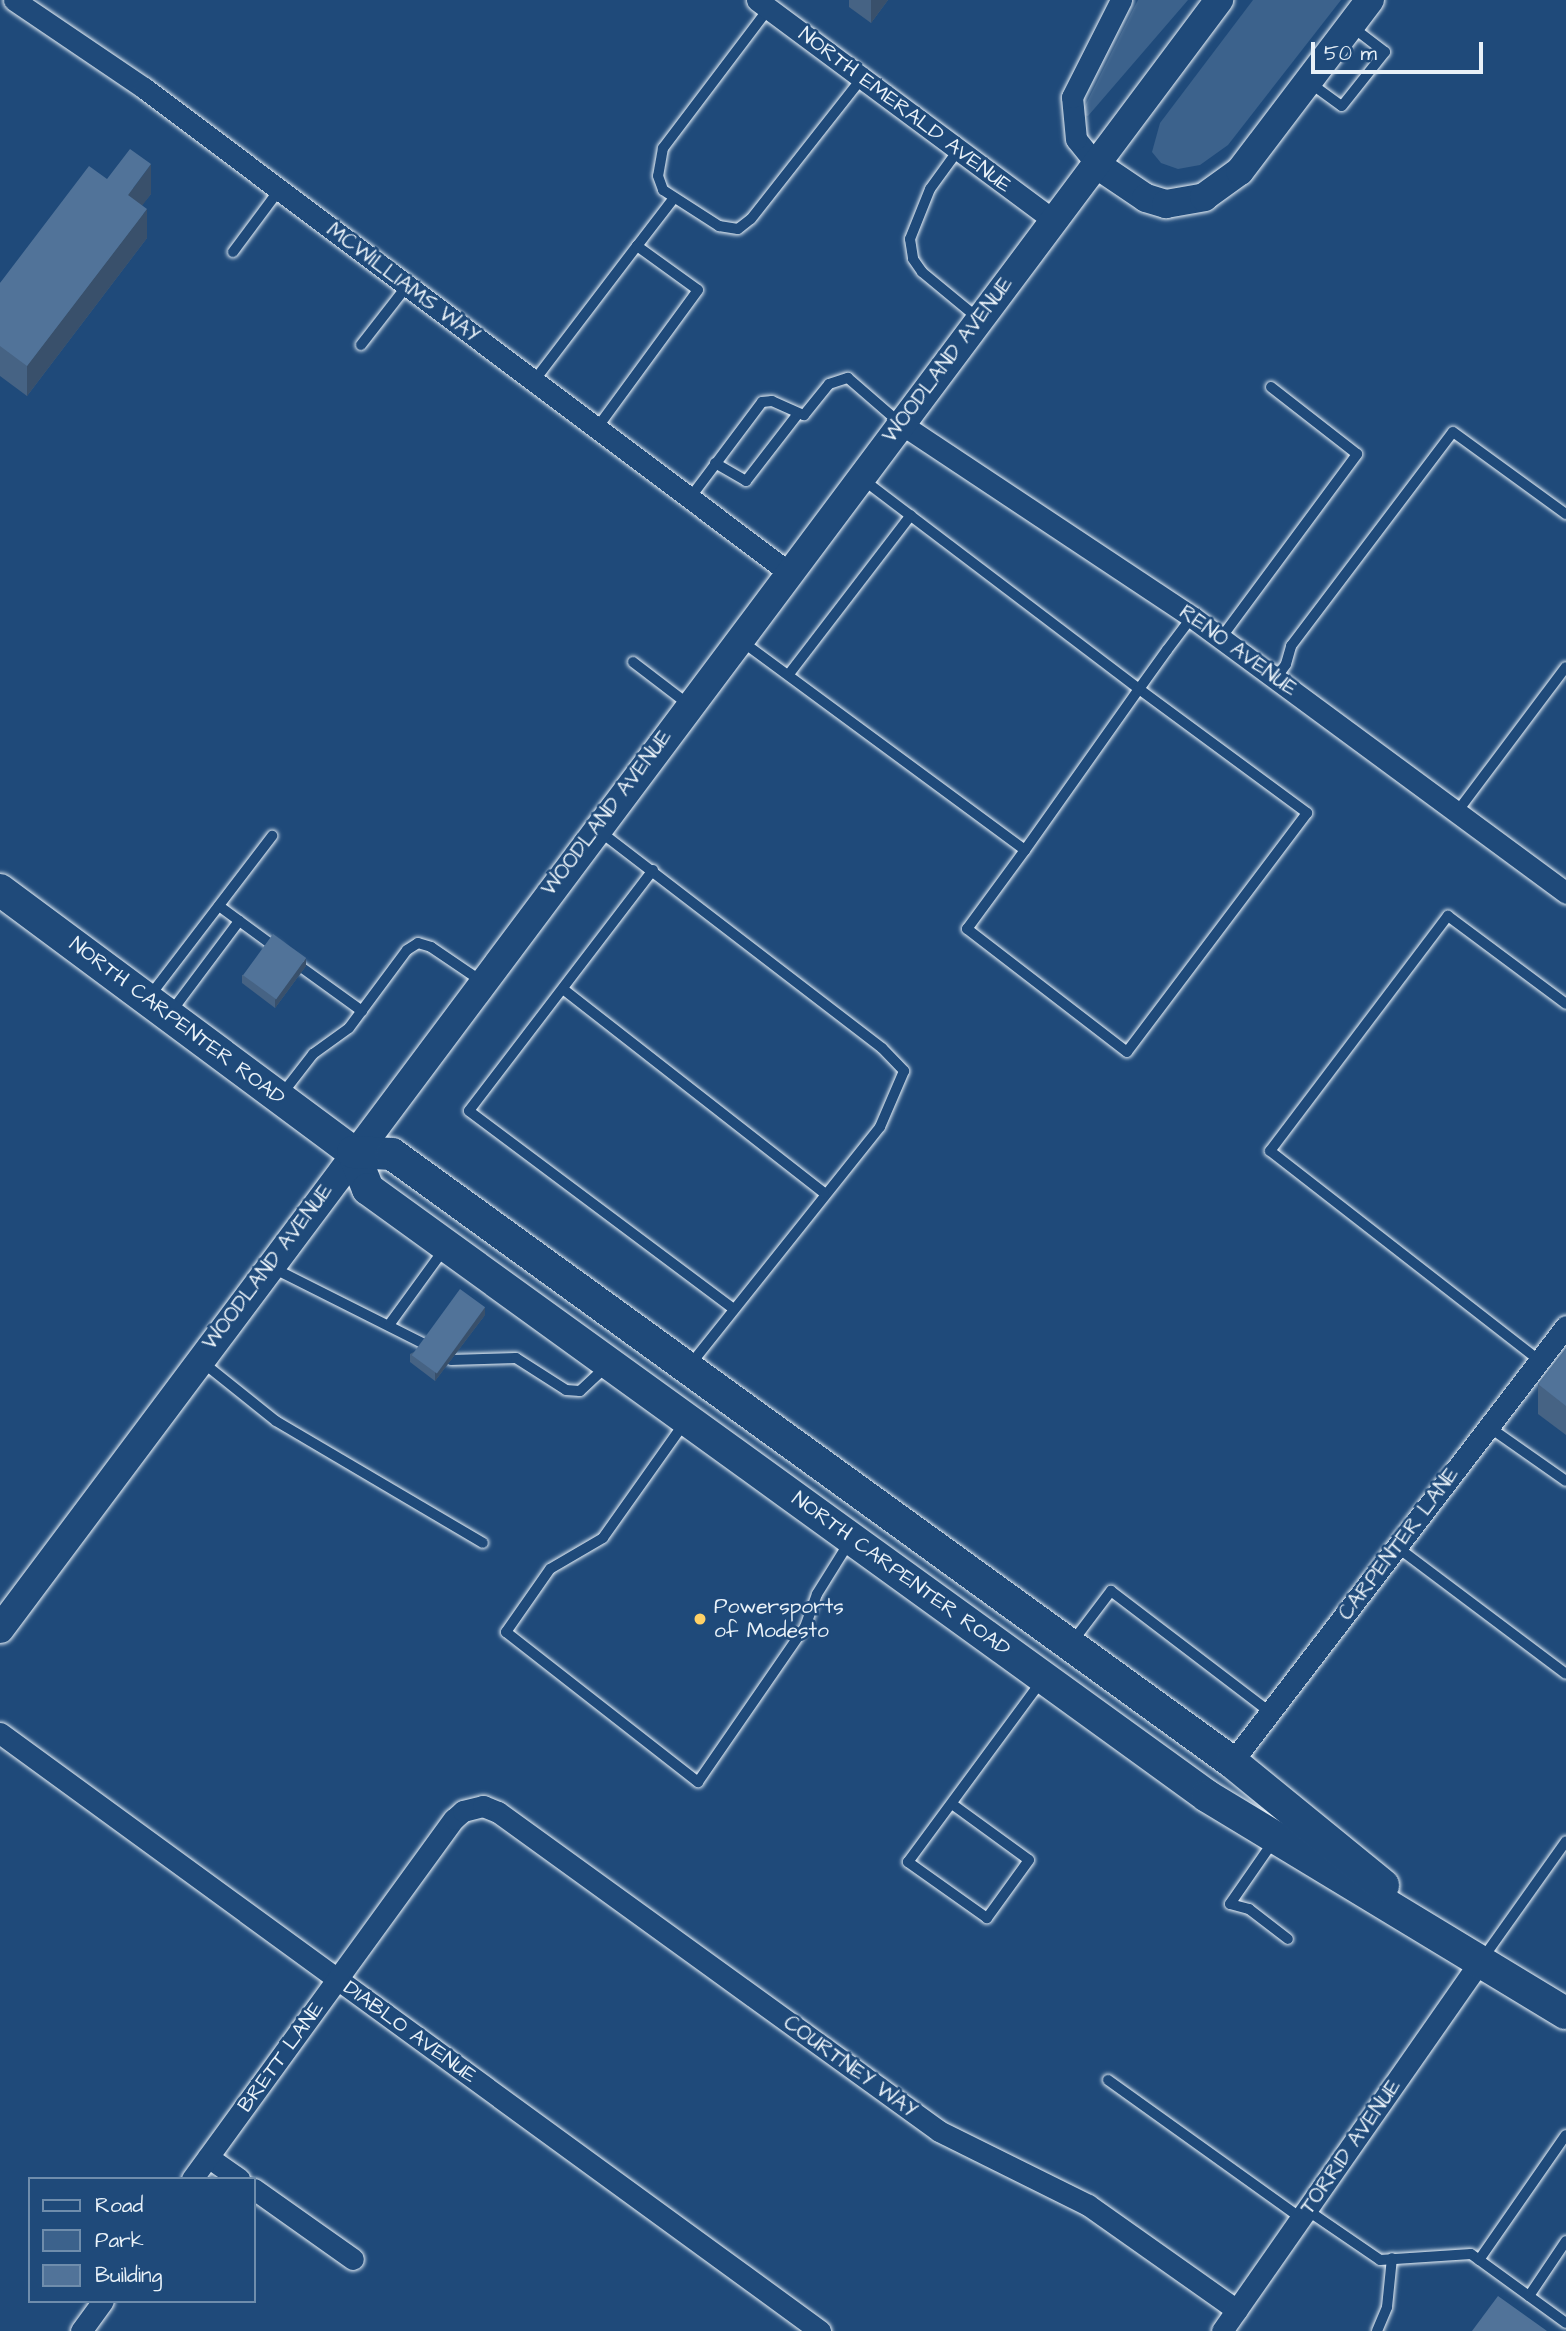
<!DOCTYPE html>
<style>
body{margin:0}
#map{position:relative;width:1566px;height:2331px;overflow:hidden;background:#1f4a7a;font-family:"Architects Daughter",sans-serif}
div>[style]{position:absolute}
.green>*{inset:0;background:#3c628c}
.roads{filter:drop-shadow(0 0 2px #e8f1f8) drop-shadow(0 0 2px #e8f1f8)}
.service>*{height:10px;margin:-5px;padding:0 5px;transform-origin:5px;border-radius:5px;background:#1f4a7a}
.minor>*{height:21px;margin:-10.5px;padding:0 10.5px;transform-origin:10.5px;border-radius:10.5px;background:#1f4a7a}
.tertiary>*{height:28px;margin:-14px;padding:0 14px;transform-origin:14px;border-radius:14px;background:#1f4a7a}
.secondary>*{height:32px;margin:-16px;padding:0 16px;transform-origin:16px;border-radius:16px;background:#1f4a7a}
.wall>*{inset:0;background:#466384}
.shaded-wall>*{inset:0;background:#39506b}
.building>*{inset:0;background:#517399;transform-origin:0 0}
.dots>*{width:19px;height:19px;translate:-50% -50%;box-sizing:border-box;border:4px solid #1f4a7a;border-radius:50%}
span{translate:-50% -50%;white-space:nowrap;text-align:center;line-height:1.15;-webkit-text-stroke:5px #1f4a7a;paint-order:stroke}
.street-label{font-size:21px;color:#e8f1f8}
.poi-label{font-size:21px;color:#e8f1f8}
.left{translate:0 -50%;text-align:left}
.legend{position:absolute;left:28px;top:2177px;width:228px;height:126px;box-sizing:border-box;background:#1f4a7a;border:2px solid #6f8dac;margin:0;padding:9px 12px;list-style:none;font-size:21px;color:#e8f1f8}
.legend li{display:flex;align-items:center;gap:14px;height:35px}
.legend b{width:35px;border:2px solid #6f8dac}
.scale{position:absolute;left:1311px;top:42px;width:172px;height:32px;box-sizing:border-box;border:4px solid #e8f1f8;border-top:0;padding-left:9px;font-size:21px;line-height:24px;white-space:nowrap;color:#e8f1f8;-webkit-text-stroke:5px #1f4a7a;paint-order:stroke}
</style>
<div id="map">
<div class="green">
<div style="clip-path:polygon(1138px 0,1188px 0,1088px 116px,1081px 114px)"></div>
<div style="clip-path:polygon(1253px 0,1341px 0,1228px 145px,1200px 165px,1178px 169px,1161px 163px,1152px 152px,1160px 123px)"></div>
</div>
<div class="roads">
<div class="service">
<div style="left:769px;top:8px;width:176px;rotate:127.1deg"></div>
<div style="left:663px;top:148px;width:28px;rotate:100deg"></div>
<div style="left:658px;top:176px;width:15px;rotate:70deg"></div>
<div style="left:663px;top:190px;width:67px;rotate:32.7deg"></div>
<div style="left:719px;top:226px;width:19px;rotate:9deg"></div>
<div style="left:738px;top:229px;width:16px;rotate:-38deg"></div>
<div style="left:751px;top:219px;width:179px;rotate:-51.8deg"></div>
<div style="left:1310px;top:83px;width:39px;rotate:36deg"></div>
<div style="left:1342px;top:106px;width:69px;rotate:-51.5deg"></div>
<div style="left:1385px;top:52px;width:43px;rotate:-142.6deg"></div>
<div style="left:959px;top:149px;width:49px;rotate:125.9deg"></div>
<div style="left:930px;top:189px;width:54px;rotate:111.8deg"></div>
<div style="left:910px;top:239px;width:20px;rotate:81deg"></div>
<div style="left:913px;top:259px;width:16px;rotate:55deg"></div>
<div style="left:922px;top:272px;width:74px;rotate:39.5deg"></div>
<div style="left:637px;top:246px;width:61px;rotate:-52.4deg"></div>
<div style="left:233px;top:252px;width:77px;rotate:-53.4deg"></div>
<div style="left:361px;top:345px;width:75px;rotate:-52.1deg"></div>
<div style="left:534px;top:381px;width:170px;rotate:-52.7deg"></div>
<div style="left:637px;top:246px;width:75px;rotate:35.8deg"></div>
<div style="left:698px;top:290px;width:171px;rotate:126.2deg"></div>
<div style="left:715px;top:463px;width:36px;rotate:30deg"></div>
<div style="left:746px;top:481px;width:83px;rotate:-52.3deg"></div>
<div style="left:861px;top:478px;width:349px;rotate:37.2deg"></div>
<div style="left:1139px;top:689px;width:209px;rotate:36.4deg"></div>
<div style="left:1307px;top:813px;width:299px;rotate:127deg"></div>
<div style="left:1127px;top:1052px;width:202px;rotate:-142.4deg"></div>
<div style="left:967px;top:929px;width:98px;rotate:-53.7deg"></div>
<div style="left:1025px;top:850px;width:197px;rotate:-54.7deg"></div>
<div style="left:1139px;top:689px;width:48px;rotate:-54.3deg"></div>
<div style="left:1167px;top:650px;width:41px;rotate:-52.9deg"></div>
<div style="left:690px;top:498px;width:120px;rotate:-53.1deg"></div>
<div style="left:762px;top:402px;width:10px;rotate:-6deg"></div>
<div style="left:772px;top:401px;width:35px;rotate:24deg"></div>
<div style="left:804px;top:415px;width:40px;rotate:-51deg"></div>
<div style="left:829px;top:384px;width:20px;rotate:-18deg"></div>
<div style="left:848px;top:378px;width:69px;rotate:40.9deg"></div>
<div style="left:1221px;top:638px;width:229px;rotate:-53.5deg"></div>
<div style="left:1357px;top:454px;width:109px;rotate:-142.1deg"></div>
<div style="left:740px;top:640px;width:354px;rotate:36.4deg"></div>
<div style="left:633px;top:662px;width:69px;rotate:37.4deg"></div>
<div style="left:789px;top:674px;width:200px;rotate:-52.5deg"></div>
<div style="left:1276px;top:678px;width:17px;rotate:-54deg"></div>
<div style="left:1286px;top:664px;width:19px;rotate:-74deg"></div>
<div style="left:1291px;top:646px;width:268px;rotate:-52.9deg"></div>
<div style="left:1453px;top:432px;width:140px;rotate:36deg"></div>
<div style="left:1457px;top:812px;width:181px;rotate:-53.1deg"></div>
<div style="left:598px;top:830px;width:358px;rotate:37.5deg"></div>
<div style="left:882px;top:1048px;width:32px;rotate:46deg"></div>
<div style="left:904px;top:1071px;width:61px;rotate:113.2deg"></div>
<div style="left:880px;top:1127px;width:306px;rotate:128.6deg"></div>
<div style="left:653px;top:870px;width:303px;rotate:127.4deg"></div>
<div style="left:469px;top:1111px;width:331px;rotate:36.8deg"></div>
<div style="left:219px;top:906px;width:74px;rotate:36.3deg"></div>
<div style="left:294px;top:962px;width:84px;rotate:35.8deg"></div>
<div style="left:563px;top:989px;width:331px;rotate:38deg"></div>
<div style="left:149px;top:997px;width:203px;rotate:-52.6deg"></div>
<div style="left:171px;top:1012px;width:114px;rotate:-53.2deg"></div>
<div style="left:282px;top:1094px;width:51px;rotate:-52.2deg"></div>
<div style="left:313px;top:1054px;width:44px;rotate:-35.8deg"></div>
<div style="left:349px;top:1028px;width:97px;rotate:-53.4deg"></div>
<div style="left:407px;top:950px;width:13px;rotate:-32deg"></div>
<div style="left:418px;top:943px;width:14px;rotate:17deg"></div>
<div style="left:431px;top:947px;width:60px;rotate:34.2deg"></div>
<div style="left:271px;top:1267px;width:171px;rotate:26.7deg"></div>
<div style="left:389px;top:1325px;width:95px;rotate:-54deg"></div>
<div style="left:451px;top:1360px;width:65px;rotate:-1.8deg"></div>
<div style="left:516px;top:1358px;width:59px;rotate:32.6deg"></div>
<div style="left:566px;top:1390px;width:14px;rotate:4deg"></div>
<div style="left:580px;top:1391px;width:37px;rotate:-43deg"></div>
<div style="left:201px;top:1361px;width:96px;rotate:38.7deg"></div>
<div style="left:276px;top:1421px;width:240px;rotate:30.5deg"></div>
<div style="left:1540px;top:1361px;width:342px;rotate:-142.1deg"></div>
<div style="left:1270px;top:1151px;width:295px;rotate:-52.9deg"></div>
<div style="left:1448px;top:916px;width:147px;rotate:36.7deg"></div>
<div style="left:685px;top:1422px;width:142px;rotate:125.3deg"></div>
<div style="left:603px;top:1538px;width:61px;rotate:149.7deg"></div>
<div style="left:550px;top:1569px;width:77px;rotate:124.9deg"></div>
<div style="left:506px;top:1632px;width:244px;rotate:38deg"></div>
<div style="left:698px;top:1782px;width:188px;rotate:-55.4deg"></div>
<div style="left:805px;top:1627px;width:35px;rotate:-70deg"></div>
<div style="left:817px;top:1594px;width:62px;rotate:-58.1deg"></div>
<div style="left:1489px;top:1427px;width:94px;rotate:35deg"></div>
<div style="left:1397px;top:1547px;width:211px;rotate:36.9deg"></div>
<div style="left:1073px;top:1641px;width:63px;rotate:-52.8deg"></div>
<div style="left:1111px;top:1591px;width:200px;rotate:37.3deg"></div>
<div style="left:952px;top:1804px;width:95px;rotate:36deg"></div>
<div style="left:1029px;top:1860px;width:72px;rotate:125.9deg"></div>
<div style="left:987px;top:1918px;width:97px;rotate:-144.7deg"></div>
<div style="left:908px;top:1862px;width:226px;rotate:-53.6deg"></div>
<div style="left:1275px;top:1839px;width:79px;rotate:124.7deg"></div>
<div style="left:1230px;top:1904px;width:20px;rotate:15deg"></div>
<div style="left:1249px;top:1909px;width:49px;rotate:37.6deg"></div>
<div style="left:1483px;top:1958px;width:143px;rotate:-54.6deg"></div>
<div style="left:1108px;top:2080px;width:237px;rotate:35.6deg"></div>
<div style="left:1307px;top:2210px;width:88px;rotate:34.4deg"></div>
<div style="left:1380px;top:2260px;width:91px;rotate:-3.8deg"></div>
<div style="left:1471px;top:2254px;width:117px;rotate:36deg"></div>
<div style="left:1479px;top:2260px;width:152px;rotate:-55.2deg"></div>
<div style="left:1529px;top:2296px;width:66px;rotate:-56.1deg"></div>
<div style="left:1377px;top:2331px;width:26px;rotate:-67deg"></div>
<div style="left:1387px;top:2307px;width:49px;rotate:-84.2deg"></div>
</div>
<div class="minor">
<div style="left:14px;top:0;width:157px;rotate:34.1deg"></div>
<div style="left:144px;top:88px;width:804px;rotate:36.91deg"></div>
<div style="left:757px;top:0;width:369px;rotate:36.6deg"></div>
<div style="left:1097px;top:165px;width:33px;rotate:-129deg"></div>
<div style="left:1076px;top:139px;width:42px;rotate:-95.4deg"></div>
<div style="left:1072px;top:97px;width:109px;rotate:-63.2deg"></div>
<div style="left:900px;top:423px;width:351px;rotate:33.6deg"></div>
<div style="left:1192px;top:617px;width:465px;rotate:36.4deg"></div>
<div style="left:0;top:1733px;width:1015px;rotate:36.1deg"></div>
<div style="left:1232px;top:1762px;width:549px;rotate:-52.55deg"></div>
<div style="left:208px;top:2157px;width:38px;rotate:35deg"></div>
<div style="left:192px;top:2179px;width:445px;rotate:-54deg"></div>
<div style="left:454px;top:1819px;width:12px;rotate:-42deg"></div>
<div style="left:463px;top:1811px;width:21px;rotate:-14deg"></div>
<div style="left:483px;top:1806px;width:16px;rotate:22deg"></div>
<div style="left:498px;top:1812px;width:544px;rotate:35.88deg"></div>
<div style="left:939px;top:2131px;width:166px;rotate:26.4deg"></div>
<div style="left:1088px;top:2205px;width:182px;rotate:35.2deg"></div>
<div style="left:254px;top:2189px;width:121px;rotate:35.3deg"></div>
<div style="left:81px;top:2331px;width:37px;rotate:-54deg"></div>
<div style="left:1222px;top:2331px;width:449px;rotate:-55.1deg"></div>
</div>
<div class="tertiary">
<div style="left:1097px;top:165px;width:59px;rotate:34deg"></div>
<div style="left:1146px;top:198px;width:21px;rotate:17deg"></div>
<div style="left:1166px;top:204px;width:39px;rotate:-10deg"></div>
<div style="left:1204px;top:197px;width:44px;rotate:-35.8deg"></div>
<div style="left:1240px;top:171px;width:215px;rotate:-52.8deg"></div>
<div style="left:0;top:1629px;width:2035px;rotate:-53.19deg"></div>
</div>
<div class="secondary">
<div style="left:0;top:890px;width:440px;rotate:36.6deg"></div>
<div style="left:353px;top:1152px;width:40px;rotate:68deg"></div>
<div style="left:368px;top:1189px;width:1036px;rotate:35.88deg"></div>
<div style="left:1207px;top:1796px;width:419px;rotate:31.2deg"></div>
<div style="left:353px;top:1152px;width:39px;rotate:3deg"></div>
<div style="left:392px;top:1154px;width:1037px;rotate:35.9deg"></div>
<div style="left:1232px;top:1762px;width:195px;rotate:39.2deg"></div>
</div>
</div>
<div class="wall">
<div style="clip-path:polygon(849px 0,888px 0,871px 23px,849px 7px)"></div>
<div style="clip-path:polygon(107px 179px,151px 194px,142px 205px,147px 238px,27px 396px,0 376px,0 283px)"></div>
<div style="clip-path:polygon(306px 966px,275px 1008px,242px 983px,242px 975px)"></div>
<div style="clip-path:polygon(485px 1315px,435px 1381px,410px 1362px,410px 1354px)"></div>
<div style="clip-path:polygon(1566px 1349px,1566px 1435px,1538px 1414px,1538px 1384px)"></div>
</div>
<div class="shaded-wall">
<div style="clip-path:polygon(871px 0,888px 0,871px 23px)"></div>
<div style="clip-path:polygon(151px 164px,151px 194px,128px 224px,128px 195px)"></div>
<div style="clip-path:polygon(147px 209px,147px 238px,27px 396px,27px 366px)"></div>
<div style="clip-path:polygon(306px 958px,306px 966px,275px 1008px,275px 1000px)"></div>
<div style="clip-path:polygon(485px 1307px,485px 1315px,435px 1381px,435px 1373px)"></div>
</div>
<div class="building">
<div style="clip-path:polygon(130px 149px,151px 164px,128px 195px,147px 209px,27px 366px,0 346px,0 283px,89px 166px,107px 179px)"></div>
<div style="left:273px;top:934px;width:41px;height:51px;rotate:36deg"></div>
<div style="left:460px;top:1289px;width:31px;height:82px;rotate:36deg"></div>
<div style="clip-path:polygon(1566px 1349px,1566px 1406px,1538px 1384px)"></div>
<div style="clip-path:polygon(1498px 2296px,1547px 2331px,1472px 2331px)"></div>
</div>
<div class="dots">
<div style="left:700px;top:1619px;background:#ffd166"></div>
</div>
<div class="street-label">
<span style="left:905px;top:110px;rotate:37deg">NORTH EMERALD AVENUE</span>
<span style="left:403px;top:283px;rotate:37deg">MCWILLIAMS WAY</span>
<span style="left:948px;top:360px;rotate:-53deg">WOODLAND AVENUE</span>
<span style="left:1238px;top:651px;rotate:36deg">RENO AVENUE</span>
<span style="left:607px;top:813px;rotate:-53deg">WOODLAND AVENUE</span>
<span style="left:177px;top:1021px;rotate:37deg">NORTH CARPENTER ROAD</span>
<span style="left:268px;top:1267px;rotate:-53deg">WOODLAND AVENUE</span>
<span style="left:1399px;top:1544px;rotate:-53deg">CARPENTER LANE</span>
<span style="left:901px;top:1574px;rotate:36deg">NORTH CARPENTER ROAD</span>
<span style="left:410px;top:2032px;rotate:36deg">DIABLO AVENUE</span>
<span style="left:281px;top:2057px;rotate:-54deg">BRETT LANE</span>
<span style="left:850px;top:2067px;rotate:36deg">COURTNEY WAY</span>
<span style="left:1351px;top:2147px;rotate:-55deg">TORRID AVENUE</span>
</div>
<div class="poi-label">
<span class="left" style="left:714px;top:1619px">Powersports<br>of Modesto</span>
</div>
<ul class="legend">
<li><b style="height:9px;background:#1f4a7a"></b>Road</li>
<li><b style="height:19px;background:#3c628c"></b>Park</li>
<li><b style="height:19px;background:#517399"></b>Building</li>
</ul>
<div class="scale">50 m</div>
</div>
